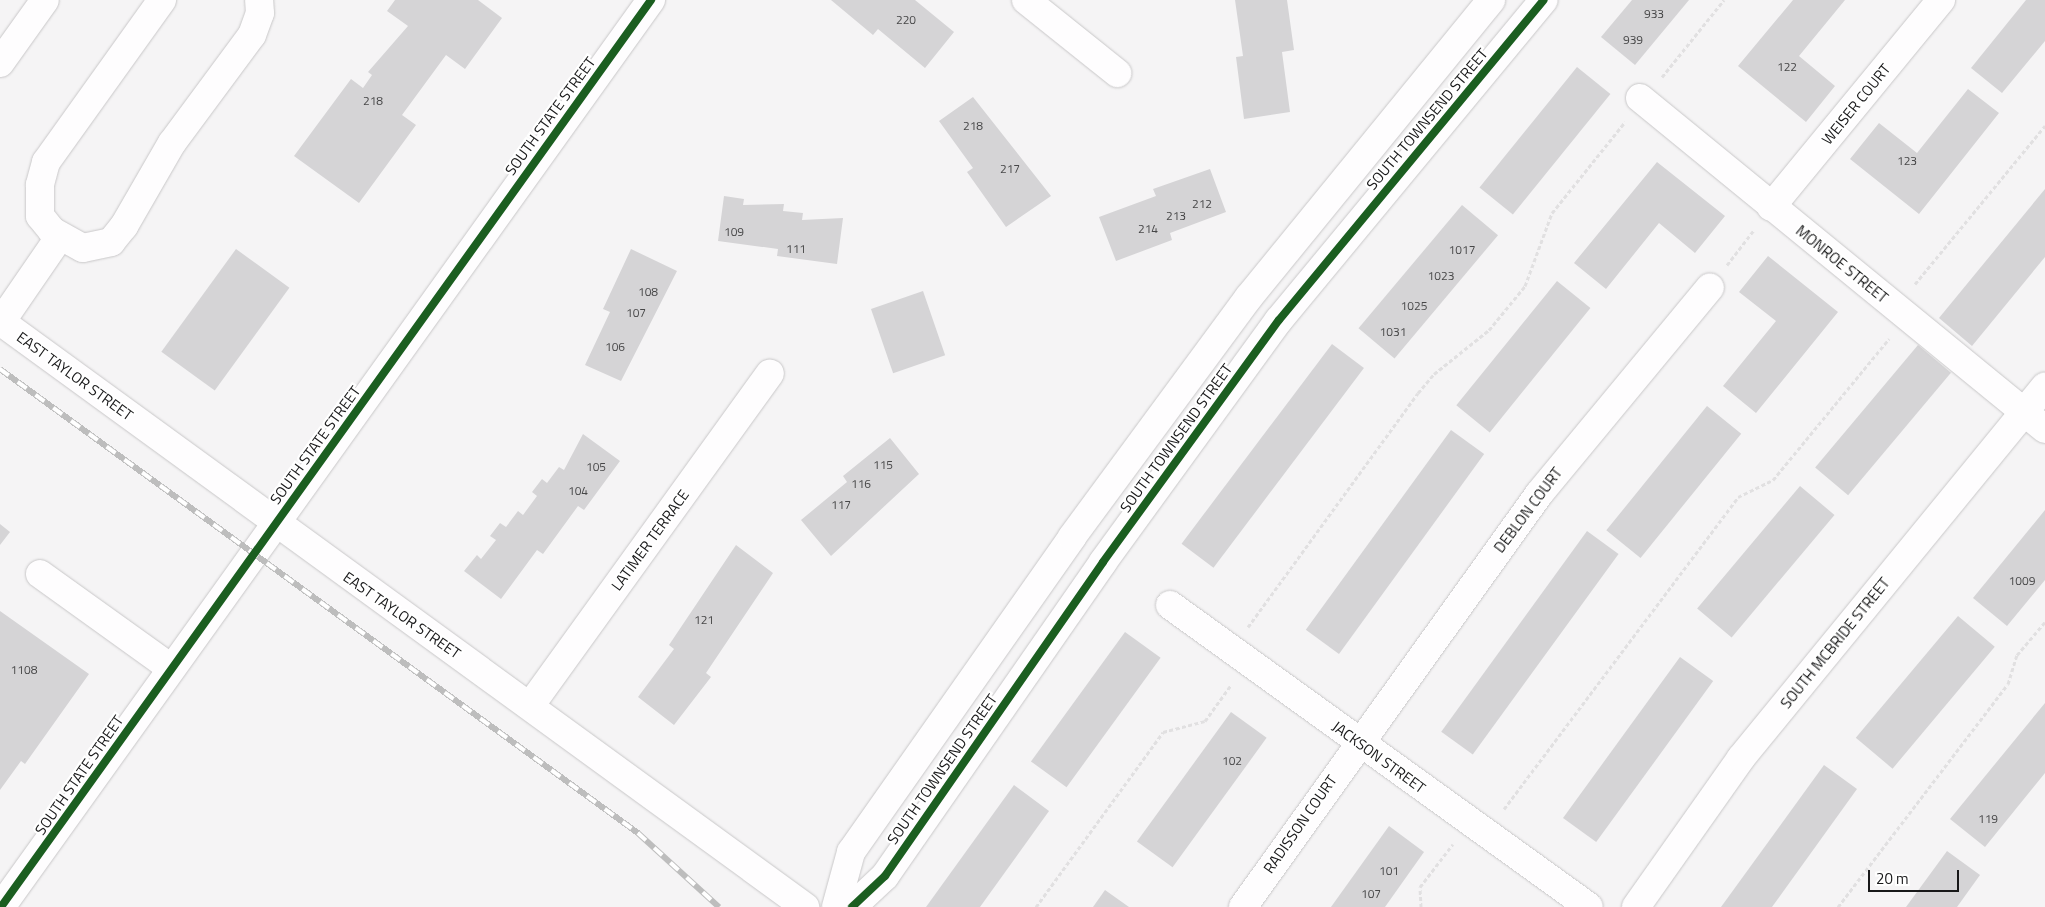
<!DOCTYPE html>
<style>
body{margin:0}
#map{position:relative;width:2045px;height:907px;overflow:hidden;background:#f5f4f5;font-family:"Titillium Web",sans-serif}
div>[style]{position:absolute}
.building>*{inset:0;background:#d5d4d6;transform-origin:0 0}
.path>*{height:3px;margin-top:-1.5px;transform-origin:0;background:repeating-linear-gradient(90deg,#e1e0e1 0 4px,transparent 0 6.5px)}
.roads{filter:drop-shadow(0 0 1px #c8c7c8) drop-shadow(0 0 1px #c8c7c8)}
.minor>*{height:28px;margin:-14px;padding:0 14px;transform-origin:14px;border-radius:14px;background:#fefdfe}
.major>*{height:28px;margin:-14px;padding:0 14px;transform-origin:14px;border-radius:14px;background:#fefdfe}
.rail>*{height:5.5px;margin-top:-2.75px;transform-origin:0;background:repeating-linear-gradient(90deg,#fff 0 11px,#bdbdbd 0 22px);box-sizing:border-box;border-block:1px solid #bdbdbd}
.cycleway>*{height:8px;margin:-4px;padding:0 4px;transform-origin:4px;border-radius:4px;background:#1b5e20}
span{translate:-50% -50%;white-space:nowrap;text-align:center;line-height:1.15;-webkit-text-stroke:4.5px #fff;paint-order:stroke}
.number-label{font-size:12px;color:#474748}
.number-label span{-webkit-text-stroke-width:0}
.street-label{font-size:15px;color:#181819}
.scale{position:absolute;left:1868px;top:870px;width:91px;height:22px;box-sizing:border-box;border:2px solid #181819;border-top:0;padding-left:6px;font-size:15px;line-height:18px;white-space:nowrap;color:#181819;-webkit-text-stroke:4px #fff;paint-order:stroke}
</style>
<div id="map">
<div class="building">
<div style="clip-path:polygon(395px 0,478px 0,502px 18px,465px 69px,446px 55px,402px 115px,416px 125px,359px 203px,294px 156px,351px 79px,363px 88px,372px 75px,368px 72px,408px 26px,387px 11px)"></div>
<div style="clip-path:polygon(831px 0,915px 0,954px 32px,925px 68px,878px 29px,873px 35px)"></div>
<div style="clip-path:polygon(1235px 0,1287px 0,1294px 50px,1282px 52px,1290px 112px,1244px 119px,1236px 57px,1243px 56px)"></div>
<div style="clip-path:polygon(1632px 0,1689px 0,1635px 65px,1601px 37px)"></div>
<div style="clip-path:polygon(1793px 0,1845px 0,1799px 56px,1835px 86px,1806px 122px,1738px 66px)"></div>
<div style="clip-path:polygon(2026px 0,2045px 0,2045px 41px,2002px 93px,1971px 68px)"></div>
<div style="left:1577px;top:67px;width:43px;height:155px;rotate:39deg"></div>
<div style="clip-path:polygon(1968px 89px,1999px 113px,1919px 214px,1850px 159px,1879px 123px,1917px 153px)"></div>
<div style="clip-path:polygon(973px 97px,1051px 196px,1006px 227px,967px 172px,973px 168px,939px 121px)"></div>
<div style="clip-path:polygon(1657px 162px,1725px 216px,1695px 253px,1659px 223px,1606px 289px,1574px 263px)"></div>
<div style="clip-path:polygon(1210px 169px,1226px 212px,1170px 233px,1172px 240px,1116px 261px,1099px 217px,1156px 196px,1153px 189px)"></div>
<div style="clip-path:polygon(2045px 189px,2045px 257px,1972px 346px,1939px 318px)"></div>
<div style="clip-path:polygon(724px 196px,744px 199px,743px 205px,784px 204px,783px 211px,803px 213px,802px 220px,843px 218px,837px 264px,777px 256px,778px 249px,718px 241px)"></div>
<div style="left:1462px;top:205px;width:47px;height:161px;rotate:40deg"></div>
<div style="left:236px;top:249px;width:66px;height:127px;rotate:36deg"></div>
<div style="clip-path:polygon(631px 249px,677px 271px,621px 381px,585px 365px,610px 312px,603px 309px)"></div>
<div style="clip-path:polygon(1768px 256px,1838px 312px,1756px 413px,1723px 386px,1776px 321px,1739px 292px)"></div>
<div style="left:1557px;top:281px;width:43px;height:160px;rotate:39deg"></div>
<div style="left:923px;top:291px;width:68px;height:55px;rotate:71deg"></div>
<div style="left:1332px;top:344px;width:40px;height:250px;rotate:37deg"></div>
<div style="left:1918px;top:345px;width:43px;height:160px;rotate:40deg"></div>
<div style="left:1707px;top:406px;width:44px;height:160px;rotate:39deg"></div>
<div style="left:1451px;top:430px;width:41px;height:247px;rotate:36deg"></div>
<div style="clip-path:polygon(583px 434px,620px 461px,584px 510px,578px 506px,543px 554px,537px 550px,501px 599px,464px 571px,477px 555px,481px 559px,496px 540px,490px 536px,500px 523px,506px 527px,518px 511px,523px 515px,537px 496px,532px 492px,542px 479px,547px 483px,559px 467px,564px 470px)"></div>
<div style="clip-path:polygon(890px 438px,919px 474px,831px 556px,801px 520px,847px 482px,843px 476px)"></div>
<div style="left:1800px;top:486px;width:45px;height:160px;rotate:40deg"></div>
<div style="clip-path:polygon(2045px 510px,2045px 580px,2007px 626px,1973px 598px)"></div>
<div style="clip-path:polygon(0 524px,10px 532px,0 545px)"></div>
<div style="left:1587px;top:531px;width:39px;height:248px;rotate:36deg"></div>
<div style="clip-path:polygon(736px 545px,773px 573px,706px 673px,711px 677px,674px 725px,638px 697px,674px 649px,669px 645px)"></div>
<div style="clip-path:polygon(0 611px,89px 674px,25px 764px,21px 761px,0 790px)"></div>
<div style="left:1958px;top:616px;width:48px;height:159px;rotate:40deg"></div>
<div style="left:1125px;top:632px;width:44px;height:160px;rotate:36deg"></div>
<div style="left:1680px;top:657px;width:41px;height:199px;rotate:36deg"></div>
<div style="clip-path:polygon(2045px 703px,2045px 773px,1985px 847px,1950px 819px)"></div>
<div style="left:1231px;top:712px;width:44px;height:160px;rotate:36deg"></div>
<div style="clip-path:polygon(1824px 765px,1857px 789px,1772px 907px,1721px 907px)"></div>
<div style="clip-path:polygon(1014px 785px,1049px 811px,980px 907px,926px 907px)"></div>
<div style="clip-path:polygon(1389px 826px,1424px 852px,1385px 907px,1331px 907px)"></div>
<div style="clip-path:polygon(1947px 851px,1980px 875px,1957px 907px,1906px 907px)"></div>
<div style="clip-path:polygon(1105px 890px,1129px 907px,1093px 907px)"></div>
</div>
<div class="path">
<div style="left:1662px;top:77px;width:99px;rotate:-51.2deg"></div>
<div style="left:1727px;top:265px;width:44px;rotate:-52.4deg"></div>
<div style="left:1915px;top:284px;width:205px;rotate:-50.6deg"></div>
<div style="left:1248px;top:627px;width:289px;rotate:-54deg"></div>
<div style="left:1418px;top:393px;width:25px;rotate:-50deg"></div>
<div style="left:1434px;top:374px;width:70px;rotate:-38.7deg"></div>
<div style="left:1489px;top:330px;width:57px;rotate:-50.7deg"></div>
<div style="left:1525px;top:286px;width:78px;rotate:-69.7deg"></div>
<div style="left:1552px;top:213px;width:117px;rotate:-51.3deg"></div>
<div style="left:1504px;top:809px;width:390px;rotate:-53.1deg"></div>
<div style="left:1738px;top:497px;width:39px;rotate:-26deg"></div>
<div style="left:1773px;top:480px;width:183px;rotate:-50.6deg"></div>
<div style="left:1036px;top:907px;width:216px;rotate:-54deg"></div>
<div style="left:1163px;top:732px;width:43px;rotate:-14.7deg"></div>
<div style="left:1205px;top:721px;width:44px;rotate:-54.2deg"></div>
<div style="left:1421px;top:907px;width:20px;rotate:-93deg"></div>
<div style="left:1420px;top:887px;width:54px;rotate:-52.5deg"></div>
<div style="left:1838px;top:907px;width:280px;rotate:-52.7deg"></div>
<div style="left:2008px;top:684px;width:30px;rotate:-73deg"></div>
<div style="left:2017px;top:655px;width:43px;rotate:-49.7deg"></div>
</div>
<div class="roads">
<div class="minor">
<div style="left:162px;top:0;width:199px;rotate:125.6deg"></div>
<div style="left:46px;top:162px;width:24px;rotate:105deg"></div>
<div style="left:40px;top:185px;width:31px;rotate:90deg"></div>
<div style="left:40px;top:216px;width:19px;rotate:51deg"></div>
<div style="left:52px;top:231px;width:35px;rotate:29deg"></div>
<div style="left:83px;top:248px;width:29px;rotate:-12deg"></div>
<div style="left:111px;top:242px;width:21px;rotate:-51deg"></div>
<div style="left:124px;top:226px;width:96px;rotate:-60deg"></div>
<div style="left:172px;top:143px;width:134px;rotate:-53.5deg"></div>
<div style="left:252px;top:35px;width:23px;rotate:-70deg"></div>
<div style="left:260px;top:13px;width:13px;rotate:-94deg"></div>
<div style="left:1026px;top:0;width:117px;rotate:38.7deg"></div>
<div style="left:0;top:63px;width:77px;rotate:-54.5deg"></div>
<div style="left:1640px;top:98px;width:523px;rotate:39.26deg"></div>
<div style="left:1771px;top:207px;width:268px;rotate:-50.6deg"></div>
<div style="left:0;top:321px;width:996px;rotate:36.05deg"></div>
<div style="left:1px;top:322px;width:104px;rotate:-55.5deg"></div>
<div style="left:40px;top:574px;width:161px;rotate:35.7deg"></div>
<div style="left:1170px;top:605px;width:516px;rotate:35.78deg"></div>
<div style="left:530px;top:706px;width:410px;rotate:-54.2deg"></div>
<div style="left:836px;top:907px;width:57px;rotate:-74.7deg"></div>
<div style="left:851px;top:852px;width:385px;rotate:-54.9deg"></div>
<div style="left:1072px;top:537px;width:298px;rotate:-53.6deg"></div>
<div style="left:1249px;top:297px;width:383px;rotate:-50.8deg"></div>
<div style="left:852px;top:907px;width:45px;rotate:-43.2deg"></div>
<div style="left:885px;top:876px;width:382px;rotate:-55.2deg"></div>
<div style="left:1103px;top:562px;width:299px;rotate:-54deg"></div>
<div style="left:1279px;top:320px;width:415px;rotate:-50.4deg"></div>
<div style="left:1243px;top:907px;width:508px;rotate:-54.37deg"></div>
<div style="left:1539px;top:494px;width:268px;rotate:-50.4deg"></div>
<div style="left:1636px;top:907px;width:182px;rotate:-54.8deg"></div>
<div style="left:1741px;top:758px;width:480px;rotate:-50.7deg"></div>
</div>
<div class="major">
<div style="left:1px;top:907px;width:1116px;rotate:-54.37deg"></div>
</div>
</div>
<div class="rail">
<div style="left:0;top:369px;width:789px;rotate:36.03deg"></div>
<div style="left:638px;top:833px;width:110px;rotate:42.4deg"></div>
</div>
<div class="cycleway">
<div style="left:1px;top:907px;width:1116px;rotate:-54.37deg"></div>
<div style="left:852px;top:907px;width:45px;rotate:-43.2deg"></div>
<div style="left:885px;top:876px;width:382px;rotate:-55.2deg"></div>
<div style="left:1103px;top:562px;width:299px;rotate:-54deg"></div>
<div style="left:1279px;top:320px;width:415px;rotate:-50.4deg"></div>
</div>
<div class="number-label">
<span style="left:1654px;top:14px">933</span>
<span style="left:906px;top:20px">220</span>
<span style="left:1633px;top:40px">939</span>
<span style="left:1787px;top:67px">122</span>
<span style="left:373px;top:101px">218</span>
<span style="left:973px;top:126px">218</span>
<span style="left:1907px;top:161px">123</span>
<span style="left:1010px;top:169px">217</span>
<span style="left:1202px;top:204px">212</span>
<span style="left:1176px;top:216px">213</span>
<span style="left:1148px;top:229px">214</span>
<span style="left:734px;top:232px">109</span>
<span style="left:796px;top:249px">111</span>
<span style="left:1462px;top:250px">1017</span>
<span style="left:1441px;top:276px">1023</span>
<span style="left:648px;top:292px">108</span>
<span style="left:1414px;top:306px">1025</span>
<span style="left:636px;top:313px">107</span>
<span style="left:1393px;top:332px">1031</span>
<span style="left:615px;top:347px">106</span>
<span style="left:883px;top:465px">115</span>
<span style="left:596px;top:467px">105</span>
<span style="left:861px;top:484px">116</span>
<span style="left:578px;top:491px">104</span>
<span style="left:841px;top:505px">117</span>
<span style="left:2022px;top:581px">1009</span>
<span style="left:704px;top:620px">121</span>
<span style="left:24px;top:670px">1108</span>
<span style="left:1232px;top:761px">102</span>
<span style="left:1988px;top:819px">119</span>
<span style="left:1389px;top:871px">101</span>
<span style="left:1371px;top:894px">107</span>
</div>
<div class="street-label">
<span style="left:1856px;top:104px;rotate:-51deg">WEISER COURT</span>
<span style="left:550px;top:116px;rotate:-54deg">SOUTH STATE STREET</span>
<span style="left:1427px;top:119px;rotate:-50deg">SOUTH TOWNSEND STREET</span>
<span style="left:1842px;top:264px;rotate:39deg">MONROE STREET</span>
<span style="left:75px;top:376px;rotate:36deg">EAST TAYLOR STREET</span>
<span style="left:1176px;top:438px;rotate:-54deg">SOUTH TOWNSEND STREET</span>
<span style="left:315px;top:445px;rotate:-54deg">SOUTH STATE STREET</span>
<span style="left:1528px;top:510px;rotate:-53deg">DEBLON COURT</span>
<span style="left:650px;top:540px;rotate:-54deg">LATIMER TERRACE</span>
<span style="left:402px;top:615px;rotate:35deg">EAST TAYLOR STREET</span>
<span style="left:1835px;top:643px;rotate:-51deg">SOUTH MCBRIDE STREET</span>
<span style="left:1379px;top:757px;rotate:36deg">JACKSON STREET</span>
<span style="left:942px;top:769px;rotate:-55deg">SOUTH TOWNSEND STREET</span>
<span style="left:79px;top:775px;rotate:-55deg">SOUTH STATE STREET</span>
<span style="left:1300px;top:824px;rotate:-55deg">RADISSON COURT</span>
</div>
<div class="scale">20 m</div>
</div>
